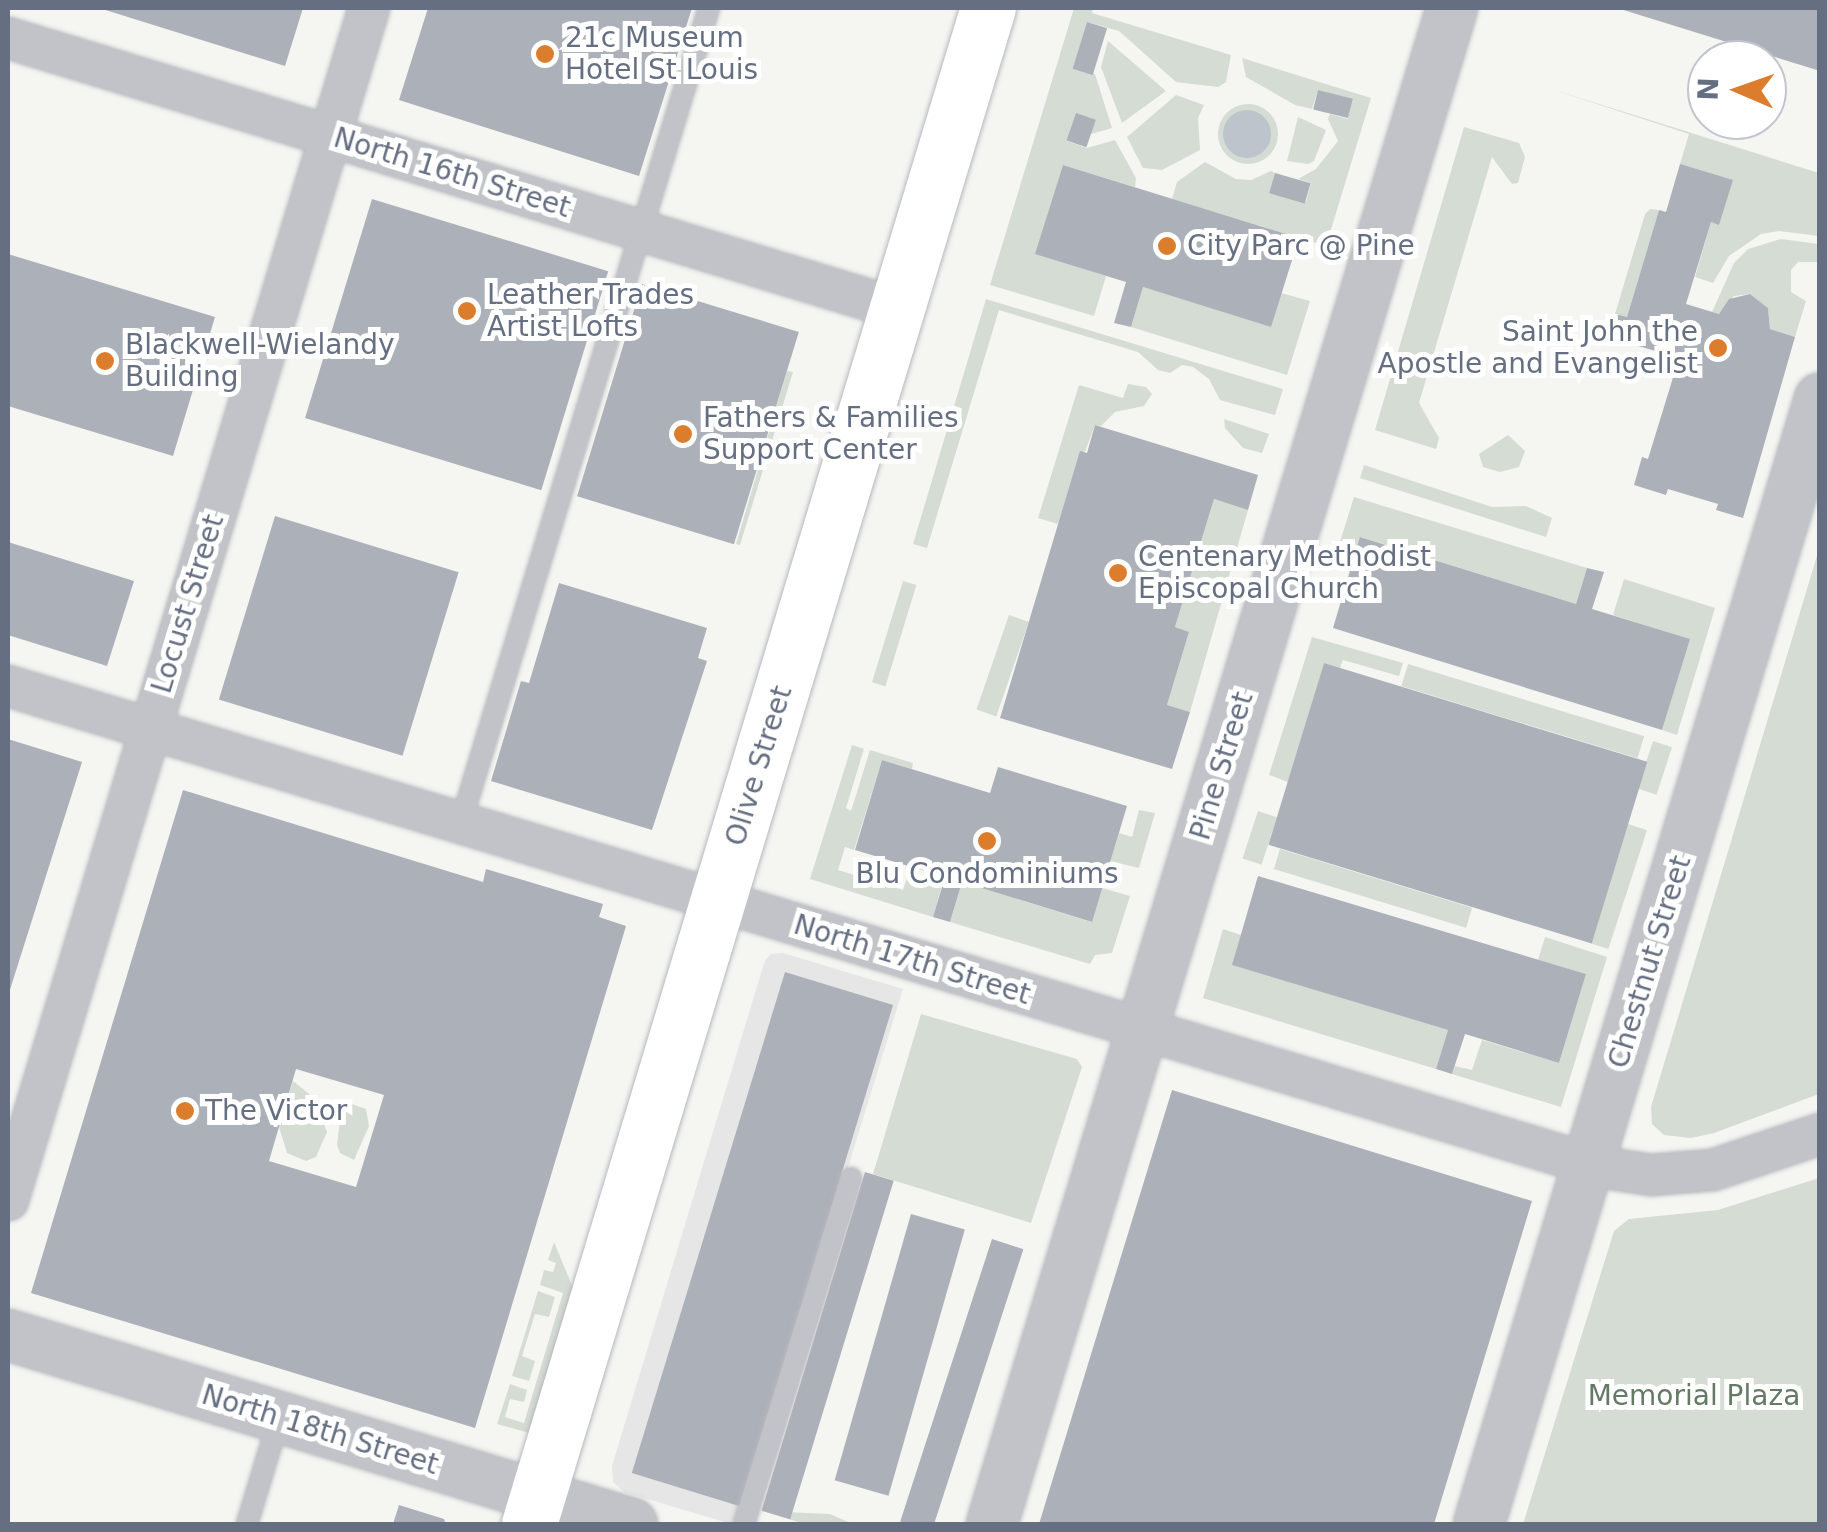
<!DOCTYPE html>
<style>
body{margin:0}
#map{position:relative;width:1827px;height:1532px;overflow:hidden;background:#f5f6f2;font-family:"DejaVu Sans",sans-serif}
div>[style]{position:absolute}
.built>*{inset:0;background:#e6e6e6}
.green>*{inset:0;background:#d5dcd4;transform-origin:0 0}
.round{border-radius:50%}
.water>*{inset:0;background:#bdc4cc}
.building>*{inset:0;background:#acb0b8;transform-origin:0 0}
.roads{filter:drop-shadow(0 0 2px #b6b8be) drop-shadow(0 0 2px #b6b8be)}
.service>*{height:20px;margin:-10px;padding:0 10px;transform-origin:10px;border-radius:10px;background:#c1c3c8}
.minor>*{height:40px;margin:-20px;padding:0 20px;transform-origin:20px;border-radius:20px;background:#c1c3c8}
.tertiary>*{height:50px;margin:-25px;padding:0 25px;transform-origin:25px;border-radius:25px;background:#c1c3c8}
.secondary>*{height:55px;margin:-27.5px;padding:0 27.5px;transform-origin:27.5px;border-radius:27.5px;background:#fff}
.dots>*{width:28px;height:28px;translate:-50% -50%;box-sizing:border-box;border:5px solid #fff;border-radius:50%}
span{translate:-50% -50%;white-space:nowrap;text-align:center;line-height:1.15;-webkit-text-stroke:10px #fff;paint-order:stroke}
.poi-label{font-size:28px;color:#666f82}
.left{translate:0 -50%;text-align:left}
.right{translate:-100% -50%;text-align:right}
.street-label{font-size:28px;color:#666f82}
.park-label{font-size:28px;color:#657a65}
.frame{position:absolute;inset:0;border:10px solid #666f82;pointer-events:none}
.north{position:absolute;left:1687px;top:40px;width:100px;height:100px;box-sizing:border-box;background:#fff;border:2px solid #c2c5cd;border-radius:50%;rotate:272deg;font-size:28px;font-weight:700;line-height:40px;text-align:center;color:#666f82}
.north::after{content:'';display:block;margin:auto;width:35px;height:45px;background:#db7d2d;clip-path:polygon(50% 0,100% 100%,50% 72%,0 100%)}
</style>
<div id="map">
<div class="built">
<div style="clip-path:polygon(783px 953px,903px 989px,738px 1524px,731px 1524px,624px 1492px,613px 1482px,612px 1466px,765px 960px,771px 954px)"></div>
</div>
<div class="green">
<div style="clip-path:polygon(1074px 8px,1093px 8px,1092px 13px,1231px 55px,1226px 82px,1218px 87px,1176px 82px,1119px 31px,1087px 22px,1074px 68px,1095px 74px,1112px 128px,1067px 141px,1087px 148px,1115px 140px,1136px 178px,1135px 187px,1063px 165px,1036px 253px,1106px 276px,1094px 316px,990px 285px)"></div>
<div style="clip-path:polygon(1108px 41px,1166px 91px,1122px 123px,1101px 67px)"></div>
<div style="clip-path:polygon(1242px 58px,1371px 98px,1326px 246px,1172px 199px,1177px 182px,1205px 162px,1236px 179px,1251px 180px,1271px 171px,1275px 173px,1270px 193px,1306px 202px,1311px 183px,1298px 179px,1316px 169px,1338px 141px,1328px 119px,1330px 114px,1348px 119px,1353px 99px,1318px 90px,1312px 109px,1295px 105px,1246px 77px)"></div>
<div style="clip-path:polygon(1548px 88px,1819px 173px,1819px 236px,1779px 231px,1761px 234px,1729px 256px,1713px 283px,1695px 277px,1711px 222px,1719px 224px,1680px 164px,1689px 134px)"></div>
<div style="clip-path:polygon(1176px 95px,1204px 105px,1198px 118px,1200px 150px,1162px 170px,1143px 168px,1127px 137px)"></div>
<div class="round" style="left:1218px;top:104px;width:60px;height:60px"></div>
<div style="clip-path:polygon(1298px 117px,1326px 130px,1314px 161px,1308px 164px,1287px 161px)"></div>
<div style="clip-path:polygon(1464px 127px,1519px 143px,1525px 157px,1518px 183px,1512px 184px,1492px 157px,1419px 403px,1439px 438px,1436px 449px,1375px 430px)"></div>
<div style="clip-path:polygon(1650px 209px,1659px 210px,1627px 317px,1615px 314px,1645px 214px)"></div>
<div style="clip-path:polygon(1781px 239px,1819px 244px,1819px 262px,1798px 262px,1791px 270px,1791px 292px,1806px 301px,1795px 337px,1770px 329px,1768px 308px,1750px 294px,1734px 296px,1719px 314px,1712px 312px,1734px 263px,1748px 249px)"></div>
<div style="clip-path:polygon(1143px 287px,1270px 326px,1281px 293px,1310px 301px,1287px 375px,1131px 327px)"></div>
<div style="clip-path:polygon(986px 299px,1283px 389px,1275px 415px,1220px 400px,1209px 379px,1193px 367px,1182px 365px,1170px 373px,1158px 370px,1138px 352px,999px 310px,927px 548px,913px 544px)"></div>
<div style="clip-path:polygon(787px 371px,793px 372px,740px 545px,736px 544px)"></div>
<div style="clip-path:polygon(1128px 384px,1146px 387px,1152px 394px,1144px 406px,1115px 412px,1101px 426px,1095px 425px,1058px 524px,1038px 518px,1079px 385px,1123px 398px)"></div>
<div style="clip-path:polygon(1224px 419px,1269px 434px,1262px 453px,1243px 448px,1225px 428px)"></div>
<div style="clip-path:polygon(1508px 435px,1525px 451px,1519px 467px,1500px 472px,1483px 467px,1479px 454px)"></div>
<div style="clip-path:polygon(1364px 465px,1492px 507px,1526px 506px,1552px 518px,1546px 537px,1360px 478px)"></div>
<div style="clip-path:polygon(1354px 497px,1587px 568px,1576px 604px,1361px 537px,1353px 563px,1343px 560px,1339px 545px)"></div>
<div style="clip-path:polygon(1214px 499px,1248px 510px,1190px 712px,1167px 705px,1189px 632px,1175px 627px)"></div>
<div style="clip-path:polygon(1819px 549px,1819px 1094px,1714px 1133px,1691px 1138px,1664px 1135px,1652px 1124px,1651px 1107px)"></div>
<div style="clip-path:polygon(1624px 579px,1715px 608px,1677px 735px,1662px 730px,1689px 639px,1613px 615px)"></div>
<div style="left:903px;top:581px;width:14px;height:106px;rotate:17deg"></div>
<div style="left:1009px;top:615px;width:21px;height:100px;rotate:19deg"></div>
<div style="clip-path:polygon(1312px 637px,1403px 663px,1399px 676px,1343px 660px,1340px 668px,1324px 663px,1288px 782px,1269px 775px)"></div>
<div style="left:1408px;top:664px;width:247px;height:23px;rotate:17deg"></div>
<div style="left:1653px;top:741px;width:20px;height:50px;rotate:18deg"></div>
<div style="clip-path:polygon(852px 745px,864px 749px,846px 808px,851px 811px,870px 750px,913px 763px,912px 769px,882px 760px,854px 850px,845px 847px,838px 870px,903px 890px,908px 875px,942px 885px,933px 917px,810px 879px)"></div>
<div style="clip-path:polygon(1139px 810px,1155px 813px,1139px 868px,1110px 861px,1119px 833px,1132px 837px)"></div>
<div style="left:1258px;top:811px;width:20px;height:50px;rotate:18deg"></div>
<div style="left:1628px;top:824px;width:20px;height:125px;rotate:18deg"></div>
<div style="left:1280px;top:849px;width:201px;height:21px;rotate:17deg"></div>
<div style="clip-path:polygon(962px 882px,1091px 922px,1102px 888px,1130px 896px,1112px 953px,1095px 955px,1090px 964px,950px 922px)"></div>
<div style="clip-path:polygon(1223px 929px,1241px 935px,1233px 965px,1448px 1030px,1436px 1069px,1203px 998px)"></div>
<div style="clip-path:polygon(1545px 937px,1607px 957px,1561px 1107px,1452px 1074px,1455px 1066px,1472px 1070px,1482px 1040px,1559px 1063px,1586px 974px,1538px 960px)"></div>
<div style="clip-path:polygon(921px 1014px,1077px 1059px,1082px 1067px,1031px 1223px,873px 1174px)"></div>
<div style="clip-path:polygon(293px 1081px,314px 1098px,327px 1132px,316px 1157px,306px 1161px,287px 1153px,279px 1127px)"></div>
<div style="clip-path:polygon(349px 1103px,366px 1109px,369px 1126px,354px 1160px,340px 1153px,337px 1145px,341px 1112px)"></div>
<div style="clip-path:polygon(1819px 1178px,1819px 1524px,1523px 1524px,1614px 1231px,1629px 1219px,1718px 1210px)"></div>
<div style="clip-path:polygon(554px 1242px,573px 1288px,529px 1433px,497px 1424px,510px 1384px,527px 1390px,524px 1402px,510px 1399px,505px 1417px,524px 1423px,563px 1293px,540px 1285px,544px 1270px,553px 1272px,556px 1263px,548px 1260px)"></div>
<div style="clip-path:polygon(538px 1291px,555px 1297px,549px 1317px,535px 1314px,522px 1356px,535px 1361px,529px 1381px,512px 1376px)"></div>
<div style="clip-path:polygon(762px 1511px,830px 1514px,853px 1524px,805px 1524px)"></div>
</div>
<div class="water">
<div class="round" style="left:1223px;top:110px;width:48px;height:48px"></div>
</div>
<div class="building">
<div style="clip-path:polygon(99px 8px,303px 8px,285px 66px)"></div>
<div style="clip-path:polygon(428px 8px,692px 8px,639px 176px,399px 100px)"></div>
<div style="clip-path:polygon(1617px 8px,1820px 8px,1820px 71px)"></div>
<div style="left:1087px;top:22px;width:21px;height:49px;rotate:17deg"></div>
<div style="left:1318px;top:90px;width:36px;height:20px;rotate:14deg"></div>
<div style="left:1076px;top:113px;width:21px;height:29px;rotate:19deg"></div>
<div style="clip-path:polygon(1680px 164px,1733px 180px,1719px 225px,1711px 222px,1686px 304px,1719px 314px,1729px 299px,1750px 294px,1768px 308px,1770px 329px,1795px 337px,1743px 518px,1716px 510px,1718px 504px,1668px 489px,1666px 495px,1634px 485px,1642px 457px,1648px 459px,1679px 358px,1608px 337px,1615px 314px,1627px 317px,1659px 210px,1666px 212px)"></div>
<div style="clip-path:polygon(1063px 165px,1299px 238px,1271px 327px,1143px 287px,1131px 327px,1114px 323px,1126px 282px,1035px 254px)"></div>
<div style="left:1275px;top:173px;width:37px;height:21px;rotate:16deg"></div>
<div style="left:372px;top:199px;width:247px;height:229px;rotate:17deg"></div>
<div style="clip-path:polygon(8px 254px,215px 317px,173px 456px,8px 406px)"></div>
<div style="left:642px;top:284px;width:164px;height:222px;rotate:17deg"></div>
<div style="clip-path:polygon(1095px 425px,1258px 475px,1248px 510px,1214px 499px,1175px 627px,1189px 632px,1167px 705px,1190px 712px,1172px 769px,1000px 718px,1080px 451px,1087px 453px)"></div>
<div style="left:275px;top:516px;width:192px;height:192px;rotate:17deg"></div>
<div style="clip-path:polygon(1360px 537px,1576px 604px,1587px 568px,1604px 572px,1592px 609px,1690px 639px,1662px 730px,1333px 628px)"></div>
<div style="clip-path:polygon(8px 542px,134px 581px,107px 666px,8px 635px)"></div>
<div style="clip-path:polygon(559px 583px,707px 628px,698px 658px,707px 661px,652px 830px,491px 781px,521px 681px,529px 683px)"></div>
<div style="left:1324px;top:663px;width:338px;height:190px;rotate:17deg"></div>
<div style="clip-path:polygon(8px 739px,82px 762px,8px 996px)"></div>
<div style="clip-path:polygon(882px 760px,990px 793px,998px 767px,1127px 806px,1092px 922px,962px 882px,950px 922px,933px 917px,945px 877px,855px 850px)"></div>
<div style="clip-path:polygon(evenodd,183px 790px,483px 882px,486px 869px,603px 904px,599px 917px,626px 926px,475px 1428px,31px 1293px,183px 790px,296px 1069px,384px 1095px,356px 1187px,269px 1161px,296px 1069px)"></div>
<div style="clip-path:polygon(1258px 876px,1586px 974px,1559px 1063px,1465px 1034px,1452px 1074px,1436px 1069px,1448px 1030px,1232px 965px)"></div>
<div style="left:785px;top:972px;width:113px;height:524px;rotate:17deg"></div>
<div style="clip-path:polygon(1172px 1090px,1532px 1201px,1434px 1524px,1039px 1524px)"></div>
<div style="left:865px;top:1172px;width:30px;height:354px;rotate:17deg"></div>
<div style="left:911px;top:1214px;width:56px;height:277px;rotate:16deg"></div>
<div style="left:992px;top:1239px;width:33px;height:297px;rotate:18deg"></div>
<div style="clip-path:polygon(399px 1505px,444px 1519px,446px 1524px,393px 1524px)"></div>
</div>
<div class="roads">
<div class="service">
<div style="left:461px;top:822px;width:851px;rotate:-73.06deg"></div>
<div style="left:247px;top:1524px;width:110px;rotate:-73.1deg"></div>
<div style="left:744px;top:1524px;width:362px;rotate:-72.8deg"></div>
</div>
<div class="minor">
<div style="left:8px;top:38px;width:927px;rotate:16.93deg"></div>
<div style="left:8px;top:686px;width:1662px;rotate:16.82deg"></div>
<div style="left:1599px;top:1167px;width:53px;rotate:8.7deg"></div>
<div style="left:1651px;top:1175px;width:62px;rotate:-4.6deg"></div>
<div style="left:1713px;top:1170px;width:113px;rotate:-18.6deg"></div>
<div style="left:8px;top:1200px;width:1245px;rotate:-73.15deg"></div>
</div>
<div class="tertiary">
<div style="left:8px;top:1335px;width:652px;rotate:16.85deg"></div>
<div style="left:992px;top:1524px;width:1584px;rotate:-73.12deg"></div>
<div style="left:1479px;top:1524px;width:1176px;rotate:-73.14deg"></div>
</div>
<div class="secondary">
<div style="left:529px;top:1524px;width:1584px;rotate:-73.16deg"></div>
</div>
</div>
<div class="dots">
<div style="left:545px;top:54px;background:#db7d2d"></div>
<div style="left:1167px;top:246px;background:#db7d2d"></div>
<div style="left:467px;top:311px;background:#db7d2d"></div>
<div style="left:1718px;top:348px;background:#db7d2d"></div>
<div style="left:105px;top:361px;background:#db7d2d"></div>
<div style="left:683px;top:434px;background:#db7d2d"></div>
<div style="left:1118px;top:573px;background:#db7d2d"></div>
<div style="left:987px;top:841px;background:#db7d2d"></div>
<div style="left:185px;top:1111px;background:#db7d2d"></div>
</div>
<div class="poi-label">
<span class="left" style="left:565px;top:54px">21c Museum<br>Hotel St Louis</span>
<span class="left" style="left:1187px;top:246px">City Parc @ Pine</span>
<span class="left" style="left:487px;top:311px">Leather Trades<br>Artist Lofts</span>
<span class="right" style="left:1698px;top:348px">Saint John the<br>Apostle and Evangelist</span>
<span class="left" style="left:125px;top:361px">Blackwell-Wielandy<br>Building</span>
<span class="left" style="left:703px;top:434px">Fathers &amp; Families<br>Support Center</span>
<span class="left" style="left:1138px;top:573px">Centenary Methodist<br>Episcopal Church</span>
<span style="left:987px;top:874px">Blu Condominiums</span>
<span class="left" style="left:205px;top:1111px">The Victor</span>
</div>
<div class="street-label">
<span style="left:452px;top:173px;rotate:17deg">North 16th Street</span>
<span style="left:188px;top:604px;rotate:-73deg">Locust Street</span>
<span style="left:759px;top:766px;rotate:-73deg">Olive Street</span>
<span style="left:1222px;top:766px;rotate:-73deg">Pine Street</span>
<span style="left:912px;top:960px;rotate:17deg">North 17th Street</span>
<span style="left:1650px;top:962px;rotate:-73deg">Chestnut Street</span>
<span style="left:320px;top:1430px;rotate:17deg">North 18th Street</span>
</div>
<div class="park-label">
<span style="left:1694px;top:1396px">Memorial Plaza</span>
</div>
<div class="frame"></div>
<div class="north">N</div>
</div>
